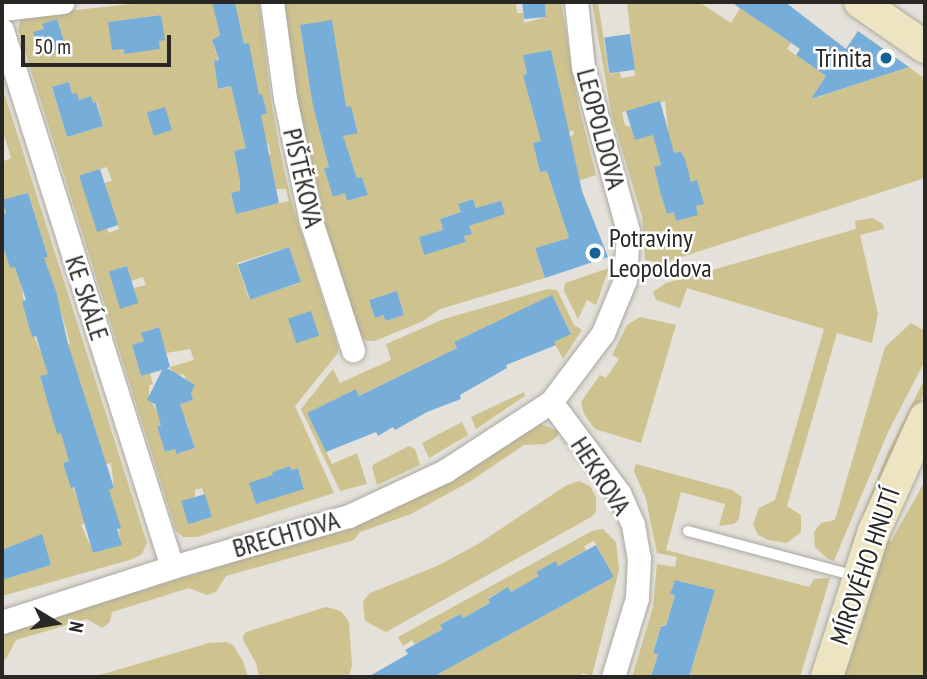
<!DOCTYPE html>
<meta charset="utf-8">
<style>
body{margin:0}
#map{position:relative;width:927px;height:679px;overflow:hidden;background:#e3e1d9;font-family:"PT Sans Narrow",sans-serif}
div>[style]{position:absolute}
.green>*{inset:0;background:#cec28f}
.building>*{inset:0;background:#77aed9;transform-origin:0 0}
.roads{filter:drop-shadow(0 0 2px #aaa8a0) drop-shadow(0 0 2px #aaa8a0)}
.lane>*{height:10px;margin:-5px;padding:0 5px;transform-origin:5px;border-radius:5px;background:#fff}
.street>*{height:23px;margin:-11.5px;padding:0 11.5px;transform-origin:11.5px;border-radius:11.5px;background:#fff}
.secondary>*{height:32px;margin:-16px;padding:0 16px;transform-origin:16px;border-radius:16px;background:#ede5c2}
.dots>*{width:19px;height:19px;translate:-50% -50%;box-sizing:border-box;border:4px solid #fff;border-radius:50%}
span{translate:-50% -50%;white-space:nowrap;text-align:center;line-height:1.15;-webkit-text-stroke:5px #fff;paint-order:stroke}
.poi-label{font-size:26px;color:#282724}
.right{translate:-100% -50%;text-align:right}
.left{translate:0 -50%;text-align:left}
.street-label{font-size:26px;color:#282724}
.frame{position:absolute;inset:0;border:4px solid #282724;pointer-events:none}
.north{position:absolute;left:21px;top:588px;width:70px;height:70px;-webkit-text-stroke:5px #fff;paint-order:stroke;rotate:101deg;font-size:19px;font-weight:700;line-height:28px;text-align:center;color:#282724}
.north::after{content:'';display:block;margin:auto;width:24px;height:32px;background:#282724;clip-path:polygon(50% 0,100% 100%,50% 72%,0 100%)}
.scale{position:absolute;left:21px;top:35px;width:150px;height:32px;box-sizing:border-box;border:4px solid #282724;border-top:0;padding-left:9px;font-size:21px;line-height:24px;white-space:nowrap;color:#282724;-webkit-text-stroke:5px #fff;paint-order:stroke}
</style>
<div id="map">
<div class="green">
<div style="clip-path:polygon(evenodd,149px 2px,217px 2px,213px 3px,220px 35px,212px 40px,218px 59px,214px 62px,219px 89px,253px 82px,254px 66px,244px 44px,235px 2px,259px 2px,271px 101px,283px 166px,294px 210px,338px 347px,338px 353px,295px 406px,334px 493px,197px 537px,183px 537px,176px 531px,18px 29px,22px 16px,149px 2px,161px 15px,159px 49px,124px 53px,108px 22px,161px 15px,149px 2px,57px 19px,66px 47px,41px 55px,34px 32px,44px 29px,43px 24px,57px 19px,149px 2px,69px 82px,72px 95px,79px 100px,91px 96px,93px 103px,97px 102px,103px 126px,67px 137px,52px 88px,69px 82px,149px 2px,268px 143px,271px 154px,267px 155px,275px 189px,286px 189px,289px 201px,236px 213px,231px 194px,242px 191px,234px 151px,268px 143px,149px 2px,107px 167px,112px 181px,104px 183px,119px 229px,109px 233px,79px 176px,107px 167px,149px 2px,289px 247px,300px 283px,249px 299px,237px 263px,289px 247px,149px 2px,127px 266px,131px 281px,143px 277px,146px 285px,134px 288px,138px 303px,121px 308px,109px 272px,127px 266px,149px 2px,158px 327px,166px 353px,190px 349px,194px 360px,170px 367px,173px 377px,184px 374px,193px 400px,157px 411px,149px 397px,149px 385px,153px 384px,150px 373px,141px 376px,132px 345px,144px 341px,142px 333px,158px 327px,149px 2px,185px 417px,195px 448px,176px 453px,175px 449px,165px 452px,157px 426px,185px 417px,149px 2px,289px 466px,291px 470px,298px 468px,304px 488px,256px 504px,250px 483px,275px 480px,273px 472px,289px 466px,149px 2px,202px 488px,212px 517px,189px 524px,181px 502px,195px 497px,195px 490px,202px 488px)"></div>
<div style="clip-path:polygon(evenodd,284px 2px,522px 2px,516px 5px,517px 13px,523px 13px,524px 23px,546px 17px,545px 2px,561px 2px,578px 103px,596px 175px,553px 189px,569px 238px,535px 248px,545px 278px,440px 309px,423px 321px,375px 341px,366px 341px,357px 333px,312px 184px,298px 118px,284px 2px,332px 21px,342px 86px,311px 90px,300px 26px,332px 21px,284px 2px,551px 50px,562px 105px,553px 107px,554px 115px,539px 118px,537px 111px,534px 112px,530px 85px,526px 86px,529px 84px,527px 76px,523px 75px,527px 74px,524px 55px,551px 50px,284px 2px,351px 106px,358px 132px,322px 140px,319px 118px,316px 118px,351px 106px,284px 2px,573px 130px,574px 135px,569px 136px,576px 164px,540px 172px,533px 143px,560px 137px,573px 130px,284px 2px,351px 160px,357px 178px,362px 177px,368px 195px,347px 201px,345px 193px,333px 197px,324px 168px,351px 160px,284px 2px,473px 199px,481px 221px,469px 226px,471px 234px,464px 236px,466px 242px,424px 254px,420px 237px,443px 230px,440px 219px,461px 212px,458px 204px,473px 199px,284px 2px,397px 291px,404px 315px,386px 321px,383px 315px,375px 317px,369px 300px,397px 291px)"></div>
<div style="clip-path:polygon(evenodd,592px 2px,598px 2px,609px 74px,620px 72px,621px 78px,635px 76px,627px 2px,699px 2px,731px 23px,740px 8px,791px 43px,787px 49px,826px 76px,812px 99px,909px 67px,925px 79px,925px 178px,663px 263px,645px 260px,642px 216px,612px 117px,592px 2px,665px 101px,668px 131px,625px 126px,622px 112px,665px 101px,592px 2px,680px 151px,691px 182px,696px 181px,703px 204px,667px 214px,654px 168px,661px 165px,659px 157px,680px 151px)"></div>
<div style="clip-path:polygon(evenodd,2px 86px,147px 543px,142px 554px,133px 559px,2px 596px,2px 580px,51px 565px,41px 535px,2px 550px,2px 243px,10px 268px,48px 257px,28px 193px,2px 201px,11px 230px,6px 214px,2px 215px,2px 162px,11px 158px,2px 128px,2px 86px,21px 284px,55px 292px,70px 343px,41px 352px,27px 320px,21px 284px,2px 86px,75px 365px,50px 407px,40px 377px,75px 365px,2px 86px,102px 451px,106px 464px,111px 463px,114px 488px,78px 500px,63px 463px,102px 451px,2px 86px,117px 515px,121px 545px,94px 553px,81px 525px,117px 515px)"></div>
<div style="clip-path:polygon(873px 218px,883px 224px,884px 229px,860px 235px,878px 314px,872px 343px,837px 333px,787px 506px,801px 515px,801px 532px,787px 543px,768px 540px,758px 535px,753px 524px,759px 508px,775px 500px,824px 329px,687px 288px,680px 308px,656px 300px,653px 292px,666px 283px,856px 229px,855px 221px)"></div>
<div style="clip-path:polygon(609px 268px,596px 305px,587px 300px,578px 319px,564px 291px,565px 283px)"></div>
<div style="clip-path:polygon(548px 289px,557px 290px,574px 325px,582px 330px,563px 359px,554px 342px,571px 333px,552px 296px,454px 342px,457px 348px,359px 396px,356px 389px,307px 413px,332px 464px,357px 453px,367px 484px,340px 491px,301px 409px,333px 369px,340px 383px,391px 360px,386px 344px,444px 319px)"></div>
<div style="clip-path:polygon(640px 317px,676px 325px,641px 443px,595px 429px,584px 414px,581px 402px,600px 375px,606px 378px,619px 359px,612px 355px,627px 325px)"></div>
<div style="clip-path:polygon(911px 323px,925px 331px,925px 361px,888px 432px,834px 561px,828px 559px,815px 547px,814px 532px,821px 523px,835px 520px,885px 347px)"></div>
<div style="clip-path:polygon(925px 378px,925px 392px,910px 420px,855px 548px,850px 546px,888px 452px)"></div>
<div style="clip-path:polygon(524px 392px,525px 396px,476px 429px,471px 417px)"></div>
<div style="clip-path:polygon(462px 422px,468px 435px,429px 458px,422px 443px)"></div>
<div style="clip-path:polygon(541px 424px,559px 431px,557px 437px,546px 444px,524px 445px,469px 482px,411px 514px,360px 532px,354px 540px,226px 576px,216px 592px,207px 595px,189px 588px,112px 612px,110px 622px,102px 628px,87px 619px,16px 640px,6px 659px,2px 660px,2px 635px,6px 632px,349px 527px,426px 494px)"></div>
<div style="clip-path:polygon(409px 446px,415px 449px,420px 465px,377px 485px,372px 467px,374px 464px)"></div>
<div style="clip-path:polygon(636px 464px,732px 490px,742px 497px,739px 519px,734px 524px,719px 526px,725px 504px,681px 492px,666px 550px,809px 587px,814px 579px,830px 578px,800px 677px,689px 677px,715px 590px,675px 580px,670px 594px,675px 595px,666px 626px,661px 625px,653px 652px,658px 654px,651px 677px,632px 677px,653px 607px,657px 564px,675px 567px,677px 557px,657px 553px,646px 499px,634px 471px)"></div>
<div style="clip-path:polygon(579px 481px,590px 486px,596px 497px,596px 512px,591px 517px,386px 632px,365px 621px,363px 601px,370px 593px,437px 566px,478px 544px,567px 485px)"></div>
<div style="clip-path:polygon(925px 481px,925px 677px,841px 677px,885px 539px,891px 541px)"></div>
<div style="clip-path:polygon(603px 529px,616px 542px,619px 570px,592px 676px,582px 673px,581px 677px,433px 677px,614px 577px,594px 541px,584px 546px,586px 550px,558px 566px,556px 562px,536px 572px,539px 576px,511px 592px,508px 588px,488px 598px,490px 603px,463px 618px,460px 614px,441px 624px,443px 629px,415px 645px,412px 640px,403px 646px,398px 637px,592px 531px)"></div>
<div style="clip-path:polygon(326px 607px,341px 611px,349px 622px,352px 665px,349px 677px,259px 677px,256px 663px,244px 642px,243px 636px,246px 632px)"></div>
<div style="clip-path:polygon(226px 642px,233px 645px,243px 661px,248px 677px,93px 677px,209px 643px)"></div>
</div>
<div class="building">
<div style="clip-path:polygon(212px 2px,235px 2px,244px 44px,249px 43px,259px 95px,262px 94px,267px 113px,261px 115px,279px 203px,236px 214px,231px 193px,240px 191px,240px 181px,234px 151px,246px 148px,231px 86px,218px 89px,214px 61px,219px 60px,212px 40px,220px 35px)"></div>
<div style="clip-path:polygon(522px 2px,545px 2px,546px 17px,524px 19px)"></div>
<div style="clip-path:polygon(731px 2px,785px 2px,846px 49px,858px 31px,909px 67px,811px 99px,826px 76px,796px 55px,800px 49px)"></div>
<div style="clip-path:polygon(161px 15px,165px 40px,159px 41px,160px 49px,124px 54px,123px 49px,112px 50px,108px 22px)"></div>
<div style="clip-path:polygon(57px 19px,66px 47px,41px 55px,33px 32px,44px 29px,42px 24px)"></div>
<div style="clip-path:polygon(332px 20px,346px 107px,351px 106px,358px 133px,343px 136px,357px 178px,362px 177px,368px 195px,347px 201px,345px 193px,333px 197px,324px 168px,329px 167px,313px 106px,300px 25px)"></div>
<div style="left:630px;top:34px;width:36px;height:26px;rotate:82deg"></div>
<div style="clip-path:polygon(551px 50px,582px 191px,608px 257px,545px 278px,535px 248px,569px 238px,547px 171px,540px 172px,533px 143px,541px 141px,523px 75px,527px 74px,523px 55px)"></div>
<div style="clip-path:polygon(69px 82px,72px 94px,77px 93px,79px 100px,91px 96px,93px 103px,96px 102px,103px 126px,67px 137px,52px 87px)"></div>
<div style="clip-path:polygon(660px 101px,674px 153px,680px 151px,685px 159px,691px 182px,697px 180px,704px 204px,696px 206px,698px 215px,676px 221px,674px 212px,667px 214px,660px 191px,654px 167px,661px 165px,653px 135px,635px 140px,626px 111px)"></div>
<div style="left:165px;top:107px;width:24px;height:19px;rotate:73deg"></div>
<div style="left:100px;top:169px;width:59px;height:22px;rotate:72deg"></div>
<div style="clip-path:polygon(28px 193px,48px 257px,44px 258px,56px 291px,68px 344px,114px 488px,109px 490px,121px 528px,117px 529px,122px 545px,93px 553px,74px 487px,71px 488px,63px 463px,69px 461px,61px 433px,57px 434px,40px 376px,48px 374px,36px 336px,32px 337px,27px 320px,22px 301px,26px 300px,15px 267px,10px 268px,2px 243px,2px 215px,6px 213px,2px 200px)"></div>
<div style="clip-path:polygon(473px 199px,476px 208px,501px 201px,505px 214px,469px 226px,472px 234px,464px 236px,466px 242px,424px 255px,419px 237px,443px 230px,440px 219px,461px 212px,458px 204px)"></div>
<div style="left:289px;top:247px;width:37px;height:54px;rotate:71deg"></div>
<div style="left:127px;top:266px;width:39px;height:19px;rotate:73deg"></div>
<div style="clip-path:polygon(397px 291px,404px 315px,386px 321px,383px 315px,375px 318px,369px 300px)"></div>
<div style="clip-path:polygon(552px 295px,571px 334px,554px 342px,556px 345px,506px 365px,507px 368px,460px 395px,461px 399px,427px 412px,395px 430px,393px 427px,378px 436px,376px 432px,326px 452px,307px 413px,356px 389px,359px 396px,457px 348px,454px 342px)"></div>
<div style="left:311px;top:311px;width:26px;height:24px;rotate:72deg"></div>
<div style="clip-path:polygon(159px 327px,170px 367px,167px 368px,195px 385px,191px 393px,193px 400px,180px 404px,195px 448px,176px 454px,175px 449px,165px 452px,157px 426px,161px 425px,155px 404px,147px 400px,162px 370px,141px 376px,132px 345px,144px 341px,141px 333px)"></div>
<div style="clip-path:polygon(290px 466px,291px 470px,298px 468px,304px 489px,256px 504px,249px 483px,273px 475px,272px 472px)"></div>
<div style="left:205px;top:494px;width:24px;height:25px;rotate:73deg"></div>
<div style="clip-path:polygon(42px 534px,51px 565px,2px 580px,2px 550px)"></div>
<div style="clip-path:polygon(596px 545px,614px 577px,433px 677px,368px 677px,408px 654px,405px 650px,443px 629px,440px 625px,460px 614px,463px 618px,490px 603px,488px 599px,508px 587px,511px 592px,539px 576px,536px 572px,556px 561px,558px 566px)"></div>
<div style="clip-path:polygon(675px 580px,715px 590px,689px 677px,651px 677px,658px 654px,653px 653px,661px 626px,666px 626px,675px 595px,670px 594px)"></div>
</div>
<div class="roads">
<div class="lane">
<div style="left:688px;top:531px;width:174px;rotate:15deg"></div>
</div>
<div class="street">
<div style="left:272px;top:2px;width:97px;rotate:82.3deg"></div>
<div style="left:285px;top:98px;width:126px;rotate:78.1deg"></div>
<div style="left:311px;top:221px;width:136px;rotate:72deg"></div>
<div style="left:2px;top:9px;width:61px;rotate:-6.5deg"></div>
<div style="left:2px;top:30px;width:563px;rotate:72.43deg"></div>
<div style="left:551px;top:402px;width:114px;rotate:53.2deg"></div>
<div style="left:619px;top:493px;width:35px;rotate:66deg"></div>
<div style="left:633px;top:525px;width:34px;rotate:80deg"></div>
<div style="left:639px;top:558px;width:40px;rotate:92.9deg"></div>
<div style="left:637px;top:598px;width:83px;rotate:106.9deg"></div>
<div style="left:2px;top:622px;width:179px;rotate:-17.9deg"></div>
<div style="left:172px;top:567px;width:184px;rotate:-16.1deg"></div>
<div style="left:349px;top:516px;width:106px;rotate:-25.1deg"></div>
<div style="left:445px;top:471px;width:126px;rotate:-33.1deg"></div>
<div style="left:551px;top:402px;width:86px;rotate:-53deg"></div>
<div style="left:603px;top:333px;width:57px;rotate:-67.5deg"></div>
<div style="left:625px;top:280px;width:49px;rotate:-86.5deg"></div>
<div style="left:628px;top:231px;width:170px;rotate:-105.3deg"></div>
<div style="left:583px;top:67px;width:65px;rotate:-96.1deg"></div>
</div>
<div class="secondary">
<div style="left:860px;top:2px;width:79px;rotate:34.7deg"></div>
<div style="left:827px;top:677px;width:153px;rotate:-72.2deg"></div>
<div style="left:874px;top:531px;width:124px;rotate:-65.7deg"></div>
</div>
</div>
<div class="dots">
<div style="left:886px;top:58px;background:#146295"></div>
<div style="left:595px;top:253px;background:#146295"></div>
</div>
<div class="poi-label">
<span class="right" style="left:872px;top:58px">Trinita</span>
<span class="left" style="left:609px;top:253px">Potraviny<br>Leopoldova</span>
</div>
<div class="street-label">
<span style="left:601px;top:129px;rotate:75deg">LEOPOLDOVA</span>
<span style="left:303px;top:178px;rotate:77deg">PIŠTĚKOVA</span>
<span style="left:87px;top:298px;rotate:72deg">KE SKÁLE</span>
<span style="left:601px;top:476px;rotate:57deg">HEKROVA</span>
<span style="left:286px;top:534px;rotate:-16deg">BRECHTOVA</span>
<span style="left:865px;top:566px;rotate:-71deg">MÍROVÉHO HNUTÍ</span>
</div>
<div class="frame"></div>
<div class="north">N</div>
<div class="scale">50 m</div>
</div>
